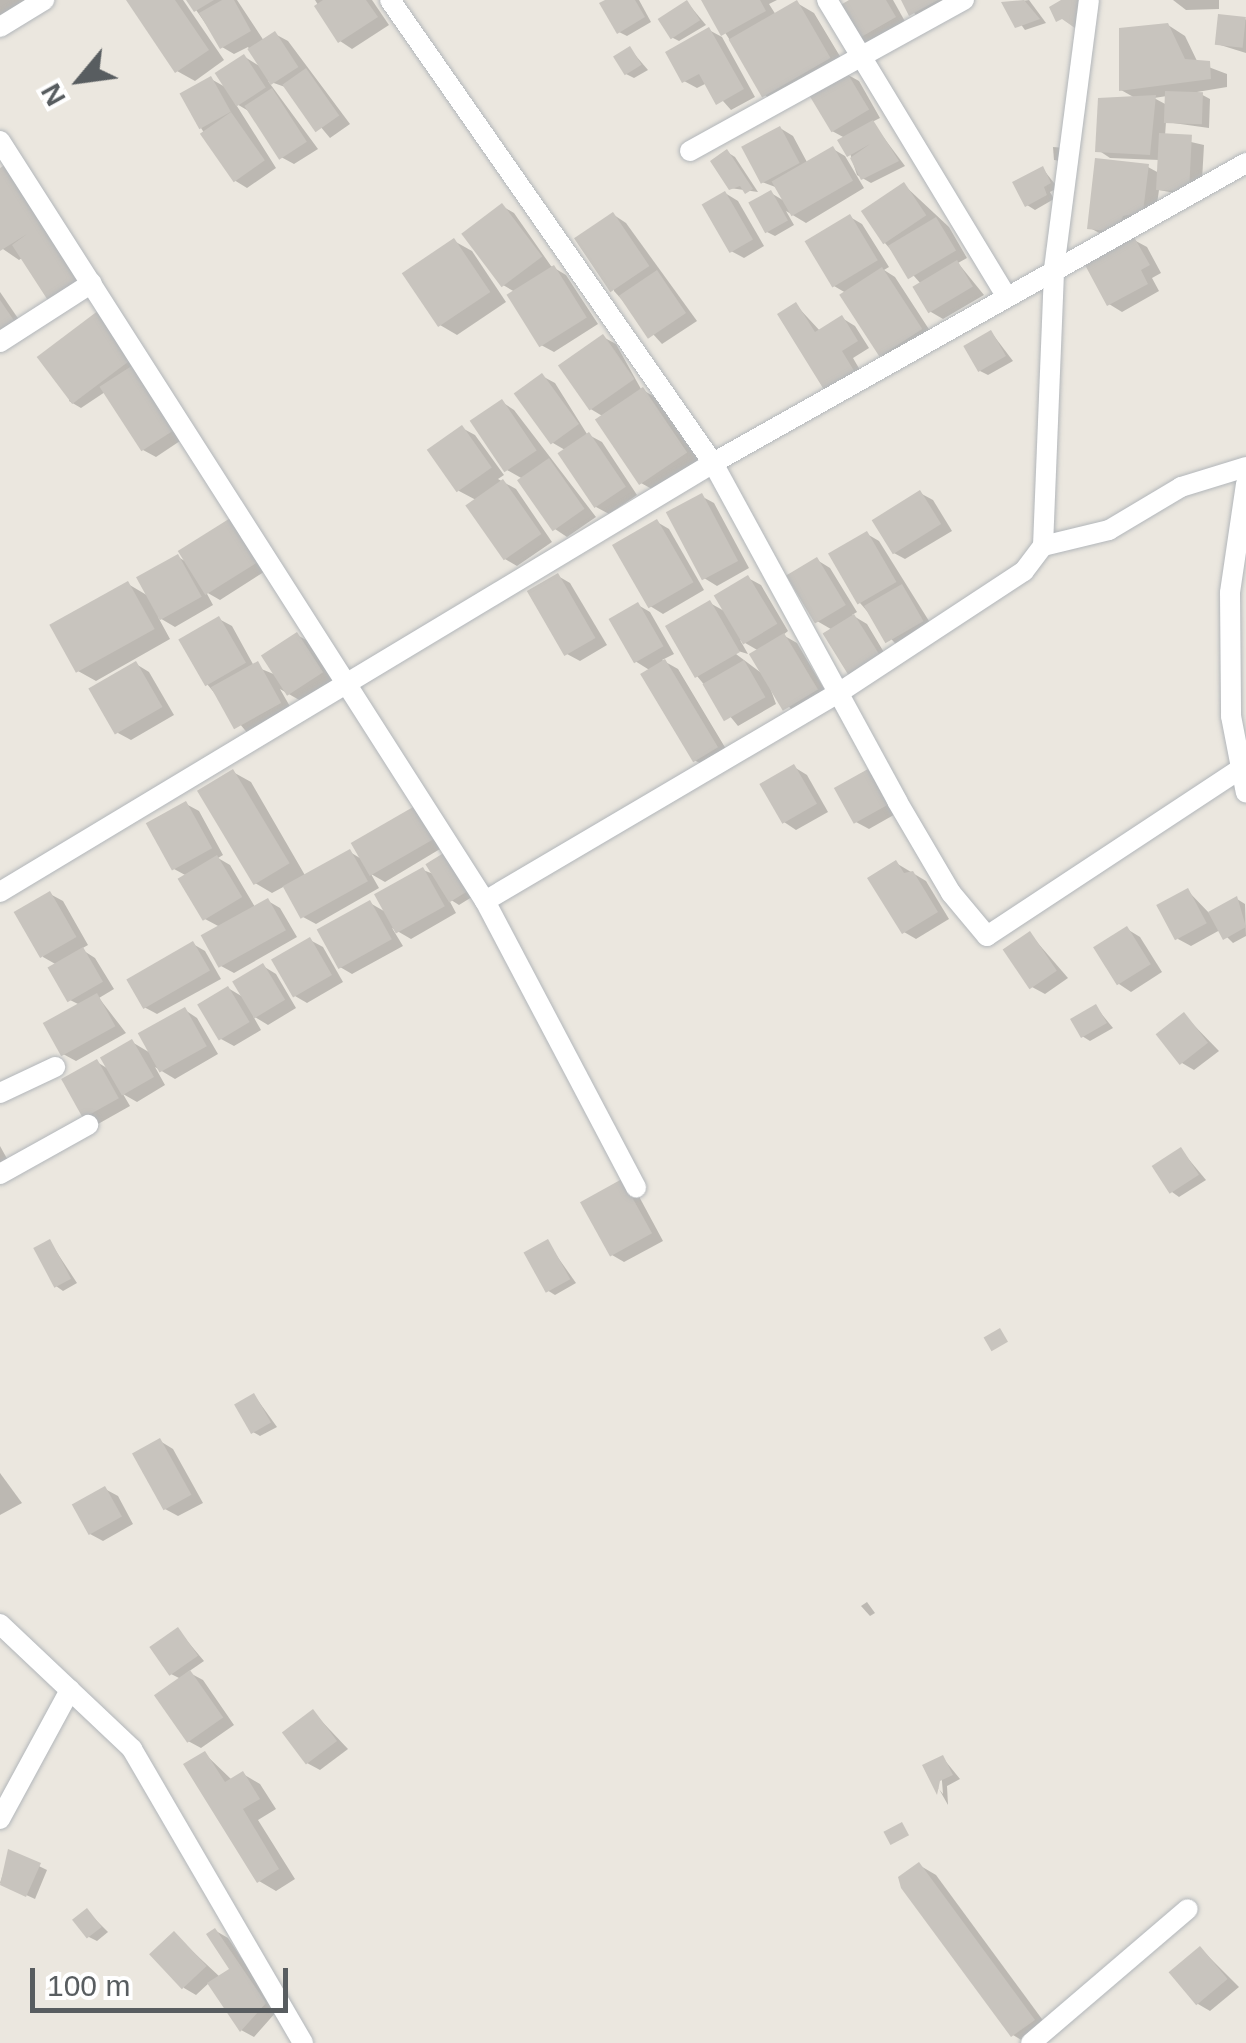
<!DOCTYPE html>
<style>
body{margin:0}
#map{position:relative;width:1246px;height:2043px;overflow:hidden;background:#ebe7df;font-family:Helvetica,sans-serif}
div>[style]{position:absolute}
.shadow>*{inset:0;background:#0003}
.building>*{inset:0;background:#c8c4be;transform-origin:0 0}
.roads{filter:drop-shadow(0 0 2px #b2b6ba) drop-shadow(0 0 2px #b2b6ba)}
.minor>*{height:20px;margin:-10px;padding:0 10px;transform-origin:10px;border-radius:10px;background:#fff}
span{translate:-50% -50%;white-space:nowrap;text-align:center;line-height:1.15;-webkit-text-stroke:10px #fff;paint-order:stroke}
.north{position:absolute;left:30px;top:30px;width:100px;height:100px;-webkit-text-stroke:8px #fff;paint-order:stroke;rotate:241deg;font-size:28px;font-weight:700;line-height:40px;text-align:center;color:#585d60}
.north::after{content:'';display:block;margin:auto;width:35px;height:45px;background:#585d60;clip-path:polygon(50% 0,100% 100%,50% 72%,0 100%)}
.scale{position:absolute;left:30px;top:1968px;width:258px;height:45px;box-sizing:border-box;border:5px solid #585d60;border-top:0;padding-left:12px;font-size:30px;line-height:35px;white-space:nowrap;color:#585d60;-webkit-text-stroke:8px #fff;paint-order:stroke}
</style>
<div id="map">
<div class="shadow">
<div style="clip-path:polygon(0 0,24px 0,27px 5px,0 20px)"></div>
<div style="clip-path:polygon(129px 0,183px 0,224px 60px,195px 81px,177px 71px)"></div>
<div style="clip-path:polygon(189px 0,237px 0,264px 41px,275px 34px,288px 41px,350px 124px,330px 138px,288px 88px,268px 81px,318px 149px,294px 164px,281px 157px,252px 113px,235px 103px,276px 168px,247px 188px,234px 180px,201px 128px,211px 79px,227px 88px,245px 57px,261px 67px,248px 47px,234px 54px,222px 47px)"></div>
<div style="clip-path:polygon(315px 0,372px 0,389px 25px,352px 49px,340px 41px)"></div>
<div style="clip-path:polygon(609px 0,639px 0,651px 22px,627px 36px,619px 32px)"></div>
<div style="clip-path:polygon(704px 0,777px 0,769px 4px,776px 15px,797px 3px,814px 13px,847px 68px,841px 71px,859px 81px,880px 118px,872px 122px,905px 166px,871px 183px,857px 175px,845px 138px,832px 131px,809px 90px,783px 106px,766px 96px)"></div>
<div style="clip-path:polygon(849px 0,893px 0,907px 25px,871px 46px,858px 38px)"></div>
<div style="clip-path:polygon(904px 0,945px 0,919px 19px)"></div>
<div style="clip-path:polygon(1029px 0,1046px 23px,1025px 30px,1005px 3px)"></div>
<div style="clip-path:polygon(1173px 0,1219px 0,1219px 9px,1186px 10px)"></div>
<div style="clip-path:polygon(686px 1px,706px 25px,679px 41px,671px 37px)"></div>
<div style="clip-path:polygon(1246px 19px,1246px 53px,1217px 44px)"></div>
<div style="clip-path:polygon(evenodd,1168px 25px,1185px 36px,1198px 63px,1227px 74px,1227px 87px,1197px 92px,1210px 99px,1209px 128px,1166px 122px,1165px 136px,1204px 145px,1201px 198px,1159px 190px,1155px 218px,1103px 235px,1090px 228px,1148px 167px,1159px 173px,1159px 160px,1110px 158px,1098px 150px,1137px 99px,1121px 90px,1168px 25px,1167px 96px,1167px 105px,1154px 98px,1167px 96px)"></div>
<div style="clip-path:polygon(709px 30px,722px 37px,755px 97px,731px 110px,707px 83px,697px 88px,684px 81px)"></div>
<div style="clip-path:polygon(630px 49px,648px 70px,634px 78px,626px 74px)"></div>
<div style="clip-path:polygon(780px 128px,793px 136px,808px 164px,833px 149px,845px 156px,864px 188px,806px 223px,786px 211px,794px 225px,775px 236px,767px 232px,771px 193px,786px 202px,778px 188px,762px 182px)"></div>
<div style="clip-path:polygon(1053px 147px,1065px 148px,1067px 162px,1054px 160px)"></div>
<div style="clip-path:polygon(727px 152px,735px 157px,758px 192px,730px 188px)"></div>
<div style="clip-path:polygon(1043px 169px,1058px 188px,1050px 192px,1054px 199px,1035px 210px,1027px 205px)"></div>
<div style="clip-path:polygon(0 171px,63px 230px,19px 260px,0 247px)"></div>
<div style="clip-path:polygon(904px 185px,949px 227px,967px 258px,958px 263px,984px 295px,943px 319px,931px 312px,921px 284px,884px 242px)"></div>
<div style="clip-path:polygon(725px 193px,738px 201px,764px 246px,744px 258px,731px 251px)"></div>
<div style="clip-path:polygon(502px 206px,514px 213px,551px 266px,566px 275px,598px 324px,554px 352px,541px 345px,515px 292px,503px 285px)"></div>
<div style="clip-path:polygon(614px 215px,626px 223px,697px 321px,662px 344px,614px 291px)"></div>
<div style="clip-path:polygon(850px 217px,862px 224px,889px 267px,884px 270px,895px 277px,934px 337px,894px 362px,881px 355px,846px 293px,834px 286px)"></div>
<div style="clip-path:polygon(1134px 240px,1147px 247px,1161px 273px,1152px 278px,1159px 291px,1122px 312px,1109px 304px)"></div>
<div style="clip-path:polygon(454px 241px,472px 251px,506px 302px,457px 335px,440px 325px)"></div>
<div style="clip-path:polygon(0 292px,26px 330px,0 347px)"></div>
<div style="clip-path:polygon(796px 305px,821px 332px,842px 318px,855px 326px,869px 348px,853px 358px,867px 382px,840px 398px)"></div>
<div style="clip-path:polygon(103px 310px,186px 437px,156px 457px,143px 450px,105px 392px,81px 408px,69px 401px)"></div>
<div style="clip-path:polygon(991px 332px,1013px 361px,988px 375px,980px 371px)"></div>
<div style="clip-path:polygon(603px 337px,616px 344px,641px 389px,660px 400px,703px 463px,659px 493px,641px 483px,604px 417px,589px 408px)"></div>
<div style="clip-path:polygon(542px 376px,555px 383px,587px 434px,602px 442px,637px 495px,609px 514px,596px 507px,561px 454px,565px 450px,553px 443px)"></div>
<div style="clip-path:polygon(502px 402px,514px 410px,596px 517px,567px 537px,555px 529px,523px 479px,507px 470px)"></div>
<div style="clip-path:polygon(462px 428px,475px 435px,504px 475px,498px 479px,516px 489px,552px 542px,517px 566px,505px 559px,476px 500px,459px 491px)"></div>
<div style="clip-path:polygon(920px 493px,933px 500px,952px 531px,905px 559px,892px 552px)"></div>
<div style="clip-path:polygon(701px 496px,714px 503px,749px 568px,717px 586px,704px 578px)"></div>
<div style="clip-path:polygon(232px 520px,270px 568px,220px 600px,206px 592px,213px 605px,175px 627px,158px 617px,170px 639px,96px 681px,78px 671px,128px 584px,150px 597px,178px 557px,190px 564px)"></div>
<div style="clip-path:polygon(657px 522px,669px 529px,704px 590px,663px 614px,650px 606px)"></div>
<div style="clip-path:polygon(867px 534px,879px 541px,934px 629px,900px 649px,860px 603px)"></div>
<div style="clip-path:polygon(817px 560px,830px 568px,857px 612px,852px 615px,867px 624px,891px 664px,817px 621px)"></div>
<div style="clip-path:polygon(558px 576px,570px 583px,607px 645px,580px 661px,567px 654px)"></div>
<div style="clip-path:polygon(evenodd,748px 578px,761px 585px,788px 631px,783px 635px,797px 643px,829px 697px,797px 716px,768px 682px,776px 704px,738px 726px,697px 676px,710px 603px,726px 612px,748px 578px,740px 640px,759px 651px,764px 675px,728px 648px,748px 654px,740px 640px)"></div>
<div style="clip-path:polygon(638px 605px,650px 612px,674px 654px,662px 660px,678px 669px,729px 754px,707px 767px,694px 760px,651px 671px,635px 661px)"></div>
<div style="clip-path:polygon(219px 619px,232px 626px,254px 666px,276px 675px,297px 635px,310px 642px,334px 680px,301px 701px,280px 689px,292px 710px,249px 735px,207px 684px)"></div>
<div style="clip-path:polygon(136px 664px,149px 672px,174px 715px,131px 740px,118px 733px)"></div>
<div style="clip-path:polygon(794px 767px,807px 775px,828px 812px,796px 830px,784px 822px)"></div>
<div style="clip-path:polygon(233px 772px,251px 782px,306px 877px,350px 852px,363px 860px,420px 806px,450px 843px,385px 882px,371px 874px,379px 888px,316px 924px,303px 917px,285px 886px,272px 893px,255px 883px)"></div>
<div style="clip-path:polygon(868px 772px,880px 779px,899px 812px,869px 829px,856px 822px)"></div>
<div style="clip-path:polygon(186px 804px,199px 811px,223px 855px,218px 858px,230px 865px,255px 907px,268px 901px,280px 908px,297px 937px,234px 973px,221px 966px,220px 927px,205px 919px,187px 876px,174px 869px)"></div>
<div style="clip-path:polygon(896px 863px,926px 881px,949px 919px,916px 939px,904px 932px)"></div>
<div style="clip-path:polygon(423px 870px,480px 892px,459px 905px,448px 898px,456px 913px,411px 939px,392px 928px,403px 946px,352px 974px,340px 967px,370px 903px,389px 914px)"></div>
<div style="clip-path:polygon(1188px 891px,1210px 914px,1237px 899px,1245px 904px,1246px 936px,1233px 943px,1220px 930px,1191px 946px,1178px 939px)"></div>
<div style="clip-path:polygon(50px 894px,63px 901px,88px 945px,81px 949px,95px 958px,114px 989px,99px 998px,126px 1033px,76px 1061px,63px 1054px,80px 1005px,70px 1000px,57px 965px,43px 957px)"></div>
<div style="clip-path:polygon(1127px 929px,1140px 937px,1162px 972px,1131px 992px,1119px 984px)"></div>
<div style="clip-path:polygon(1030px 934px,1068px 978px,1045px 994px,1032px 987px)"></div>
<div style="clip-path:polygon(310px 940px,323px 947px,343px 982px,307px 1003px,295px 996px)"></div>
<div style="clip-path:polygon(193px 944px,205px 951px,221px 979px,157px 1014px,144px 1007px)"></div>
<div style="clip-path:polygon(263px 966px,276px 974px,296px 1008px,268px 1025px,253px 1016px,261px 1030px,234px 1046px,221px 1039px,228px 988px,243px 997px)"></div>
<div style="clip-path:polygon(1096px 1007px,1113px 1028px,1090px 1041px,1082px 1036px)"></div>
<div style="clip-path:polygon(185px 1010px,197px 1018px,218px 1054px,175px 1079px,155px 1067px,165px 1085px,137px 1102px,123px 1094px,130px 1106px,98px 1124px,86px 1117px,97px 1062px,110px 1070px,132px 1042px,152px 1054px)"></div>
<div style="clip-path:polygon(1184px 1015px,1219px 1051px,1194px 1070px,1182px 1063px)"></div>
<div style="clip-path:polygon(0 1146px,15px 1173px,0 1181px)"></div>
<div style="clip-path:polygon(1181px 1150px,1206px 1180px,1179px 1197px,1172px 1192px)"></div>
<div style="clip-path:polygon(635px 1189px,663px 1241px,624px 1262px,612px 1255px,583px 1203px)"></div>
<div style="clip-path:polygon(50px 1242px,77px 1283px,63px 1291px,56px 1286px)"></div>
<div style="clip-path:polygon(547px 1242px,576px 1283px,555px 1295px,547px 1290px)"></div>
<div style="clip-path:polygon(254px 1395px,277px 1427px,260px 1436px,253px 1432px)"></div>
<div style="clip-path:polygon(160px 1441px,173px 1449px,203px 1503px,178px 1516px,165px 1509px)"></div>
<div style="clip-path:polygon(0 1473px,22px 1503px,0 1515px)"></div>
<div style="clip-path:polygon(105px 1489px,118px 1496px,133px 1524px,103px 1541px,90px 1534px)"></div>
<div style="clip-path:polygon(867px 1602px,875px 1613px,870px 1616px,861px 1606px)"></div>
<div style="clip-path:polygon(178px 1630px,204px 1661px,188px 1672px,203px 1680px,234px 1725px,201px 1748px,188px 1741px,181px 1679px,171px 1674px)"></div>
<div style="clip-path:polygon(313px 1712px,348px 1749px,320px 1770px,307px 1763px)"></div>
<div style="clip-path:polygon(205px 1754px,232px 1780px,243px 1774px,260px 1784px,276px 1809px,258px 1820px,295px 1879px,276px 1891px,259px 1881px)"></div>
<div style="clip-path:polygon(evenodd,943px 1758px,960px 1779px,947px 1786px,948px 1805px,926px 1766px,943px 1758px,941px 1769px,943px 1794px,938px 1788px,941px 1769px)"></div>
<div style="clip-path:polygon(10px 1852px,47px 1870px,35px 1899px,0 1883px)"></div>
<div style="clip-path:polygon(919px 1865px,936px 1875px,1050px 2030px,1026px 2043px,1013px 2035px)"></div>
<div style="clip-path:polygon(87px 1911px,108px 1932px,97px 1941px,89px 1937px)"></div>
<div style="clip-path:polygon(216px 1931px,228px 1938px,277px 2011px,254px 2037px,241px 2030px,210px 1982px,196px 1995px,184px 1988px,174px 1934px,220px 1977px,232px 1969px)"></div>
<div style="clip-path:polygon(1201px 1949px,1239px 1987px,1210px 2011px,1198px 2004px)"></div>
</div>
<div class="building">
<div style="clip-path:polygon(126px 0,175px 0,209px 50px,175px 73px)"></div>
<div style="clip-path:polygon(186px 0,214px 0,194px 12px)"></div>
<div style="clip-path:polygon(222px 0,234px 0,251px 31px,220px 49px,199px 13px)"></div>
<div style="clip-path:polygon(323px 0,366px 0,378px 17px,338px 43px,314px 6px)"></div>
<div style="clip-path:polygon(605px 0,635px 0,645px 17px,617px 34px,599px 3px)"></div>
<div style="left:687px;top:0;width:24px;height:35px;rotate:57deg"></div>
<div style="clip-path:polygon(701px 0,760px 0,766px 11px,721px 36px)"></div>
<div style="left:797px;top:0;width:67px;height:79px;rotate:60deg"></div>
<div style="clip-path:polygon(849px 0,886px 0,896px 17px,856px 40px,837px 7px)"></div>
<div style="clip-path:polygon(901px 0,938px 0,909px 16px)"></div>
<div style="clip-path:polygon(1024px 0,1040px 19px,1015px 28px,1001px 2px)"></div>
<div style="clip-path:polygon(1061px 0,1085px 0,1082px 33px,1062px 19px,1056px 22px,1049px 7px)"></div>
<div style="left:1218px;top:14px;width:28px;height:31px;rotate:6deg"></div>
<div style="clip-path:polygon(1168px 23px,1185px 59px,1210px 61px,1211px 79px,1119px 91px,1119px 28px)"></div>
<div style="clip-path:polygon(709px 27px,744px 89px,716px 105px,699px 74px,682px 83px,665px 52px)"></div>
<div style="left:275px;top:31px;width:43px;height:33px;rotate:57deg"></div>
<div style="left:630px;top:46px;width:22px;height:20px;rotate:58deg"></div>
<div style="left:244px;top:54px;width:40px;height:35px;rotate:57deg"></div>
<div style="left:306px;top:68px;width:58px;height:29px;rotate:55deg"></div>
<div style="left:846px;top:71px;width:45px;height:44px;rotate:59deg"></div>
<div style="left:211px;top:76px;width:41px;height:36px;rotate:61deg"></div>
<div style="left:272px;top:88px;width:64px;height:33px;rotate:57deg"></div>
<div style="left:1165px;top:91px;width:38px;height:32px;rotate:2deg"></div>
<div style="clip-path:polygon(1156px 95px,1150px 155px,1095px 152px,1098px 98px)"></div>
<div style="left:231px;top:112px;width:59px;height:38px;rotate:55deg"></div>
<div style="clip-path:polygon(873px 120px,899px 161px,861px 180px,850px 158px,870px 144px,847px 157px,837px 140px)"></div>
<div style="left:780px;top:126px;width:42px;height:44px;rotate:62deg"></div>
<div style="left:1159px;top:133px;width:33px;height:57px;rotate:3deg"></div>
<div style="left:833px;top:146px;width:40px;height:71px;rotate:60deg"></div>
<div style="clip-path:polygon(727px 149px,753px 189px,745px 194px,740px 186px,729px 190px,710px 161px)"></div>
<div style="clip-path:polygon(1095px 158px,1149px 164px,1143px 212px,1123px 216px,1117px 232px,1087px 229px)"></div>
<div style="clip-path:polygon(9px 162px,87px 277px,49px 302px,12px 245px,27px 234px,0 251px,0 168px)"></div>
<div style="clip-path:polygon(1043px 166px,1051px 183px,1044px 187px,1047px 195px,1025px 207px,1012px 182px)"></div>
<div style="left:904px;top:182px;width:40px;height:52px;rotate:56deg"></div>
<div style="left:771px;top:190px;width:35px;height:26px;rotate:61deg"></div>
<div style="left:725px;top:191px;width:56px;height:27px;rotate:60deg"></div>
<div style="left:502px;top:203px;width:67px;height:51px;rotate:53deg"></div>
<div style="left:613px;top:212px;width:65px;height:47px;rotate:56deg"></div>
<div style="left:850px;top:214px;width:54px;height:53px;rotate:59deg"></div>
<div style="left:936px;top:217px;width:39px;height:56px;rotate:59deg"></div>
<div style="clip-path:polygon(1134px 237px,1150px 265px,1141px 270px,1148px 284px,1107px 306px,1085px 265px)"></div>
<div style="left:454px;top:238px;width:65px;height:63px;rotate:56deg"></div>
<div style="left:957px;top:260px;width:31px;height:52px;rotate:59deg"></div>
<div style="left:554px;top:265px;width:62px;height:56px;rotate:58deg"></div>
<div style="left:882px;top:267px;width:74px;height:51px;rotate:57deg"></div>
<div style="left:657px;top:270px;width:52px;height:46px;rotate:56deg"></div>
<div style="clip-path:polygon(0 300px,15px 322px,0 332px)"></div>
<div style="clip-path:polygon(796px 302px,815px 332px,842px 315px,858px 341px,842px 351px,856px 374px,826px 393px,777px 314px)"></div>
<div style="left:103px;top:307px;width:59px;height:83px;rotate:53deg"></div>
<div style="left:991px;top:330px;width:30px;height:32px;rotate:60deg"></div>
<div style="left:603px;top:334px;width:55px;height:55px;rotate:55deg"></div>
<div style="left:133px;top:365px;width:77px;height:40px;rotate:57deg"></div>
<div style="left:542px;top:373px;width:63px;height:35px;rotate:54deg"></div>
<div style="left:643px;top:387px;width:79px;height:58px;rotate:56deg"></div>
<div style="left:502px;top:399px;width:62px;height:39px;rotate:56deg"></div>
<div style="left:462px;top:425px;width:52px;height:43px;rotate:55deg"></div>
<div style="left:589px;top:432px;width:66px;height:38px;rotate:56deg"></div>
<div style="left:549px;top:458px;width:62px;height:39px;rotate:55deg"></div>
<div style="left:503px;top:479px;width:67px;height:46px;rotate:55deg"></div>
<div style="left:920px;top:490px;width:40px;height:57px;rotate:58deg"></div>
<div style="left:702px;top:493px;width:77px;height:41px;rotate:62deg"></div>
<div style="left:232px;top:517px;width:52px;height:64px;rotate:58deg"></div>
<div style="left:657px;top:519px;width:73px;height:52px;rotate:60deg"></div>
<div style="left:867px;top:531px;width:59px;height:45px;rotate:60deg"></div>
<div style="left:178px;top:554px;width:49px;height:48px;rotate:61deg"></div>
<div style="left:817px;top:557px;width:56px;height:36px;rotate:59deg"></div>
<div style="left:558px;top:573px;width:75px;height:36px;rotate:60deg"></div>
<div style="left:748px;top:575px;width:57px;height:40px;rotate:59deg"></div>
<div style="left:128px;top:581px;width:55px;height:90px;rotate:61deg"></div>
<div style="left:902px;top:584px;width:43px;height:44px;rotate:60deg"></div>
<div style="left:710px;top:600px;width:60px;height:52px;rotate:60deg"></div>
<div style="left:638px;top:602px;width:51px;height:34px;rotate:60deg"></div>
<div style="left:854px;top:614px;width:49px;height:37px;rotate:58deg"></div>
<div style="left:219px;top:616px;width:54px;height:47px;rotate:60deg"></div>
<div style="left:297px;top:632px;width:48px;height:43px;rotate:57deg"></div>
<div style="left:784px;top:633px;width:66px;height:41px;rotate:59deg"></div>
<div style="left:665px;top:659px;width:103px;height:29px;rotate:59deg"></div>
<div style="left:744px;top:660px;width:43px;height:48px;rotate:60deg"></div>
<div style="left:136px;top:661px;width:53px;height:55px;rotate:60deg"></div>
<div style="left:258px;top:661px;width:48px;height:54px;rotate:61deg"></div>
<div style="left:794px;top:764px;width:46px;height:40px;rotate:60deg"></div>
<div style="left:233px;top:769px;width:110px;height:42px;rotate:59deg"></div>
<div style="left:868px;top:769px;width:41px;height:39px;rotate:61deg"></div>
<div style="left:186px;top:801px;width:54px;height:46px;rotate:61deg"></div>
<div style="left:420px;top:803px;width:38px;height:80px;rotate:60deg"></div>
<div style="left:350px;top:849px;width:37px;height:77px;rotate:61deg"></div>
<div style="left:450px;top:849px;width:45px;height:29px;rotate:58deg"></div>
<div style="left:217px;top:855px;width:49px;height:46px;rotate:59deg"></div>
<div style="clip-path:polygon(896px 860px,904px 873px,913px 871px,938px 912px,902px 934px,867px 878px)"></div>
<div style="left:423px;top:867px;width:45px;height:56px;rotate:61deg"></div>
<div style="left:1188px;top:888px;width:40px;height:36px;rotate:62deg"></div>
<div style="left:50px;top:891px;width:53px;height:42px;rotate:60deg"></div>
<div style="clip-path:polygon(1237px 896px,1246px 927px,1223px 940px,1208px 912px)"></div>
<div style="left:268px;top:898px;width:37px;height:77px;rotate:61deg"></div>
<div style="left:370px;top:900px;width:45px;height:61px;rotate:61deg"></div>
<div style="left:1127px;top:926px;width:45px;height:40px;rotate:58deg"></div>
<div style="left:1030px;top:931px;width:48px;height:33px;rotate:56deg"></div>
<div style="left:310px;top:937px;width:44px;height:45px;rotate:60deg"></div>
<div style="left:193px;top:941px;width:34px;height:77px;rotate:60deg"></div>
<div style="left:83px;top:947px;width:40px;height:41px;rotate:60deg"></div>
<div style="left:263px;top:963px;width:43px;height:36px;rotate:59deg"></div>
<div style="left:228px;top:986px;width:42px;height:36px;rotate:59deg"></div>
<div style="left:97px;top:993px;width:38px;height:62px;rotate:61deg"></div>
<div style="left:1096px;top:1004px;width:22px;height:30px;rotate:60deg"></div>
<div style="left:185px;top:1007px;width:45px;height:54px;rotate:61deg"></div>
<div style="left:1184px;top:1012px;width:39px;height:36px;rotate:52deg"></div>
<div style="left:132px;top:1039px;width:44px;height:37px;rotate:60deg"></div>
<div style="left:97px;top:1059px;width:45px;height:41px;rotate:61deg"></div>
<div style="left:1181px;top:1147px;width:33px;height:35px;rotate:57deg"></div>
<div style="left:622px;top:1179px;width:62px;height:48px;rotate:61deg"></div>
<div style="left:50px;top:1239px;width:45px;height:19px;rotate:62deg"></div>
<div style="left:548px;top:1239px;width:46px;height:28px;rotate:61deg"></div>
<div style="left:1000px;top:1328px;width:16px;height:19px;rotate:60deg"></div>
<div style="left:254px;top:1393px;width:34px;height:23px;rotate:60deg"></div>
<div style="left:160px;top:1438px;width:65px;height:32px;rotate:61deg"></div>
<div style="left:105px;top:1486px;width:35px;height:38px;rotate:61deg"></div>
<div style="left:178px;top:1627px;width:35px;height:35px;rotate:55deg"></div>
<div style="left:190px;top:1670px;width:58px;height:44px;rotate:55deg"></div>
<div style="left:313px;top:1709px;width:40px;height:39px;rotate:53deg"></div>
<div style="clip-path:polygon(205px 1751px,225px 1782px,243px 1771px,260px 1799px,243px 1809px,279px 1869px,257px 1883px,183px 1764px)"></div>
<div style="clip-path:polygon(943px 1755px,953px 1775px,940px 1781px,937px 1795px,922px 1765px)"></div>
<div style="left:902px;top:1822px;width:15px;height:21px;rotate:62deg"></div>
<div style="clip-path:polygon(8px 1849px,41px 1863px,26px 1897px,0 1885px)"></div>
<div style="clip-path:polygon(919px 1862px,1035px 2020px,1011px 2037px,901px 1888px,898px 1877px)"></div>
<div style="left:87px;top:1908px;width:24px;height:19px;rotate:52deg"></div>
<div style="clip-path:polygon(215px 1928px,266px 2003px,240px 2032px,207px 1983px,229px 1969px,206px 1934px)"></div>
<div style="left:174px;top:1931px;width:48px;height:34px;rotate:47deg"></div>
<div style="left:1200px;top:1946px;width:43px;height:41px;rotate:50deg"></div>
</div>
<div class="roads">
<div class="minor">
<div style="left:390px;top:0;width:565px;rotate:55.1deg"></div>
<div style="left:713px;top:463px;width:385px;rotate:61.4deg"></div>
<div style="left:897px;top:801px;width:107px;rotate:59.6deg"></div>
<div style="left:951px;top:893px;width:56px;rotate:50.1deg"></div>
<div style="left:987px;top:936px;width:303px;rotate:-33.4deg"></div>
<div style="left:827px;top:0;width:347px;rotate:58.8deg"></div>
<div style="left:0;top:27px;width:52px;rotate:-31.5deg"></div>
<div style="left:0;top:141px;width:902px;rotate:57.46deg"></div>
<div style="left:485px;top:901px;width:324px;rotate:62.2deg"></div>
<div style="left:690px;top:151px;width:313px;rotate:-28.9deg"></div>
<div style="left:0;top:342px;width:109px;rotate:-32.7deg"></div>
<div style="left:1246px;top:484px;width:110px;rotate:98.4deg"></div>
<div style="left:1230px;top:593px;width:123px;rotate:89.5deg"></div>
<div style="left:1231px;top:716px;width:78px;rotate:79deg"></div>
<div style="left:1043px;top:546px;width:68px;rotate:-13.6deg"></div>
<div style="left:1109px;top:530px;width:84px;rotate:-30.8deg"></div>
<div style="left:1181px;top:487px;width:68px;rotate:-17.1deg"></div>
<div style="left:0;top:892px;width:832px;rotate:-31.03deg"></div>
<div style="left:713px;top:463px;width:612px;rotate:-29.37deg"></div>
<div style="left:485px;top:901px;width:412px;rotate:-30.5deg"></div>
<div style="left:840px;top:692px;width:220px;rotate:-33.3deg"></div>
<div style="left:1024px;top:571px;width:31px;rotate:-53deg"></div>
<div style="left:1043px;top:546px;width:277px;rotate:-87.7deg"></div>
<div style="left:1054px;top:269px;width:271px;rotate:-82.6deg"></div>
<div style="left:0;top:1093px;width:61px;rotate:-25.3deg"></div>
<div style="left:0;top:1174px;width:101px;rotate:-29.1deg"></div>
<div style="left:0;top:1624px;width:182px;rotate:43.4deg"></div>
<div style="left:132px;top:1749px;width:340px;rotate:59.8deg"></div>
<div style="left:0;top:1819px;width:147px;rotate:-61.5deg"></div>
<div style="left:1031px;top:2043px;width:206px;rotate:-40.5deg"></div>
</div>
</div>
<div class="north">N</div>
<div class="scale">100 m</div>
</div>
